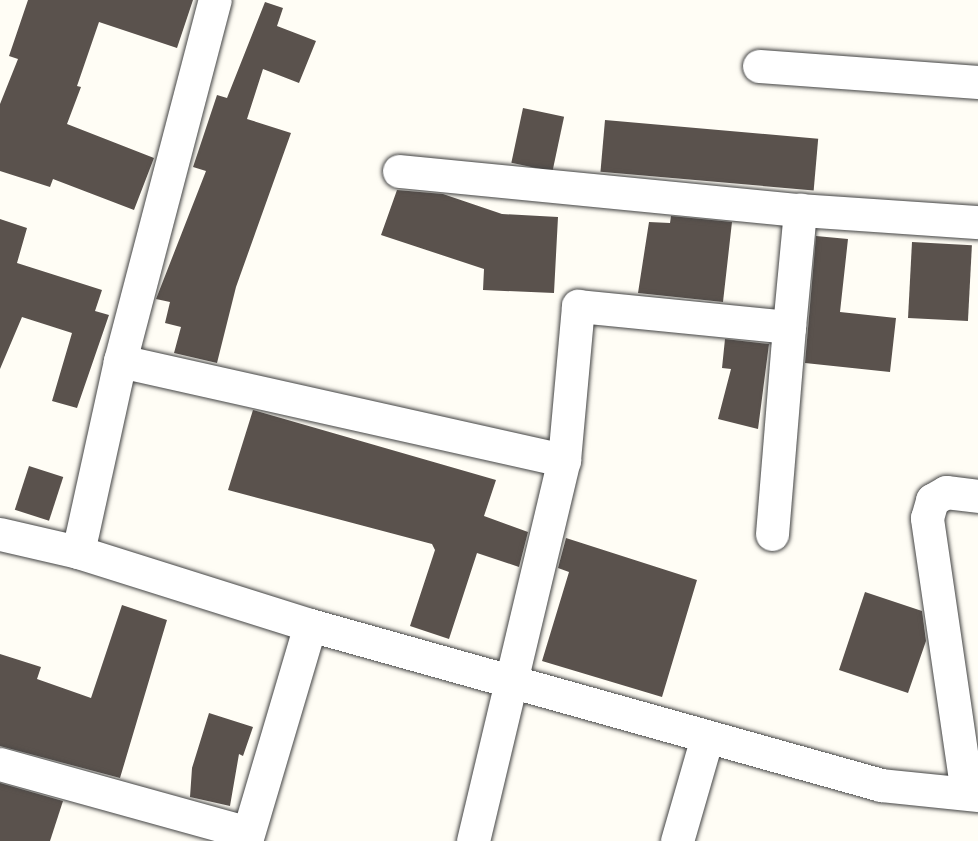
<!DOCTYPE html>
<style>
body{margin:0}
#map{position:relative;width:978px;height:841px;overflow:hidden;background:#fffdf5;font-family:"Noto Serif",serif}
div>[style]{position:absolute}
.building>*{inset:0;background:#5a524d;transform-origin:0 0}
.roads{filter:drop-shadow(0 0 2px #444) drop-shadow(0 0 2px #444)}
.minor>*{height:33px;margin:-16.5px;padding:0 16.5px;transform-origin:16.5px;border-radius:16.5px;background:#fff}
span{translate:-50% -50%;white-space:nowrap;text-align:center;line-height:1.15;-webkit-text-stroke:6px #fff;paint-order:stroke}
</style>
<div id="map">
<div class="building">
<div style="clip-path:polygon(28px 0,193px 0,177px 48px,99px 22px,77px 86px,81px 87px,67px 124px,154px 158px,134px 210px,53px 179px,50px 187px,0 171px,0 104px,18px 59px,9px 56px)"></div>
<div style="clip-path:polygon(265px 2px,283px 8px,277px 26px,316px 41px,299px 83px,263px 69px,247px 119px,291px 133px,236px 287px,217px 363px,174px 353px,181px 327px,165px 323px,170px 302px,156px 299px,206px 171px,193px 167px,217px 95px,227px 98px)"></div>
<div style="left:523px;top:108px;width:42px;height:56px;rotate:12deg"></div>
<div style="left:605px;top:120px;width:214px;height:52px;rotate:5deg"></div>
<div style="clip-path:polygon(397px 190px,443px 194px,502px 214px,558px 217px,554px 293px,483px 290px,484px 269px,381px 235px)"></div>
<div style="clip-path:polygon(671px 216px,732px 222px,723px 302px,638px 293px,649px 222px,670px 223px)"></div>
<div style="clip-path:polygon(0 219px,27px 228px,17px 263px,102px 290px,95px 311px,109px 315px,77px 408px,52px 401px,72px 333px,22px 317px,0 369px)"></div>
<div style="clip-path:polygon(816px 236px,848px 239px,840px 312px,896px 318px,890px 372px,805px 363px)"></div>
<div style="left:912px;top:242px;width:60px;height:76px;rotate:3deg"></div>
<div style="clip-path:polygon(725px 339px,769px 344px,758px 429px,718px 419px,731px 369px,722px 368px)"></div>
<div style="clip-path:polygon(253px 410px,496px 480px,484px 516px,528px 532px,519px 567px,477px 553px,449px 639px,410px 626px,435px 550px,432px 544px,228px 490px)"></div>
<div style="left:29px;top:466px;width:36px;height:46px;rotate:18deg"></div>
<div style="clip-path:polygon(566px 538px,697px 580px,662px 697px,542px 661px,569px 572px,558px 568px)"></div>
<div style="clip-path:polygon(865px 592px,922px 611px,926px 641px,908px 693px,839px 670px)"></div>
<div style="clip-path:polygon(122px 605px,167px 620px,120px 778px,0 746px,0 654px,41px 667px,37px 679px,91px 698px)"></div>
<div style="clip-path:polygon(209px 713px,253px 727px,243px 756px,239px 754px,230px 806px,190px 797px,192px 768px)"></div>
<div style="clip-path:polygon(0 783px,63px 801px,50px 841px,0 841px)"></div>
</div>
<div class="roads">
<div class="minor">
<div style="left:759px;top:66px;width:220px;rotate:4.2deg"></div>
<div style="left:399px;top:171px;width:403px;rotate:5.6deg"></div>
<div style="left:120px;top:361px;width:455px;rotate:12.6deg"></div>
<div style="left:0;top:534px;width:80px;rotate:13deg"></div>
<div style="left:78px;top:552px;width:243px;rotate:17.5deg"></div>
<div style="left:772px;top:534px;width:208px;rotate:-85.3deg"></div>
<div style="left:78px;top:552px;width:196px;rotate:-77.6deg"></div>
<div style="left:120px;top:361px;width:373px;rotate:-75.3deg"></div>
<div style="left:0;top:764px;width:257px;rotate:15.5deg"></div>
<div style="left:967px;top:793px;width:278px;rotate:-98.3deg"></div>
<div style="left:927px;top:518px;width:19px;rotate:-74deg"></div>
<div style="left:932px;top:500px;width:16px;rotate:-30deg"></div>
<div style="left:946px;top:492px;width:32px;rotate:7deg"></div>
<div style="left:246px;top:841px;width:225px;rotate:-73.5deg"></div>
<div style="left:310px;top:625px;width:593px;rotate:15.65deg"></div>
<div style="left:881px;top:785px;width:98px;rotate:5.9deg"></div>
<div style="left:473px;top:841px;width:392px;rotate:-76.6deg"></div>
<div style="left:564px;top:460px;width:155px;rotate:-84.8deg"></div>
<div style="left:578px;top:306px;width:212px;rotate:5.7deg"></div>
<div style="left:789px;top:327px;width:118px;rotate:-84.6deg"></div>
<div style="left:800px;top:210px;width:178px;rotate:3.9deg"></div>
<div style="left:677px;top:841px;width:108px;rotate:-73.9deg"></div>
</div>
</div>
</div>
